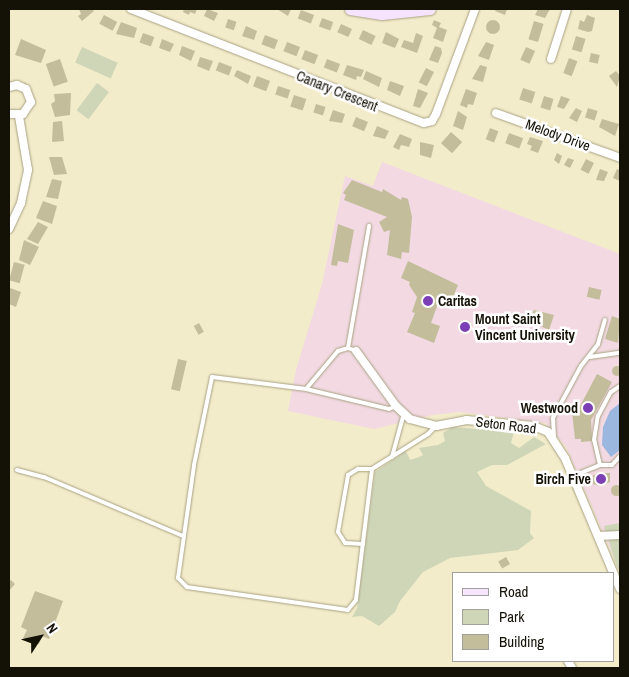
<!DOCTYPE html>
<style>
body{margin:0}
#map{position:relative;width:629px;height:677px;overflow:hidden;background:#f3ecca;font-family:"Archivo Narrow",sans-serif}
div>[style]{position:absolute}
.education>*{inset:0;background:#f2d9e2}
.green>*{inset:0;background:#cfd6b8;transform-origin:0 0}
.water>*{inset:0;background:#9bb6df}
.building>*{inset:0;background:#c3bd9c;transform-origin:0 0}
.round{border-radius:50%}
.roads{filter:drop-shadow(0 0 1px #a9a283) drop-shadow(0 0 1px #a9a283)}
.lane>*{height:4px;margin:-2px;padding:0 2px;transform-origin:2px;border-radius:2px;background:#fff}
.street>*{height:8px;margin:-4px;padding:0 4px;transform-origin:4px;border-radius:4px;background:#fff}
.secondary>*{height:11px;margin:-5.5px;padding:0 5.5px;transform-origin:5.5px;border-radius:5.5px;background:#f6e4ff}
.dots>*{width:14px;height:14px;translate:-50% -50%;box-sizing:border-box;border:2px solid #fff;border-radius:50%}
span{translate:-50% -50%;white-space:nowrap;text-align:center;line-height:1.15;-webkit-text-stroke:5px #fff;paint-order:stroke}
.street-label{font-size:14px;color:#141106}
.poi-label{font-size:14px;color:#141106;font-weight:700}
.left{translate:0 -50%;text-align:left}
.right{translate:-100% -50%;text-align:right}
.frame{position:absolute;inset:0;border:10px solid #141106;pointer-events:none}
.legend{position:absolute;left:452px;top:572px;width:162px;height:90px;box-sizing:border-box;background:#fff;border:1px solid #a1a09b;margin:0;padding:6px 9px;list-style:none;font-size:15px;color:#141106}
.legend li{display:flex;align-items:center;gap:10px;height:25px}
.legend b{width:25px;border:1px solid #a1a09b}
.north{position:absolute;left:15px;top:612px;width:50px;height:50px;-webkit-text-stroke:4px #fff;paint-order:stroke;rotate:55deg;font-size:14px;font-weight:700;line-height:20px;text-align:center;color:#141106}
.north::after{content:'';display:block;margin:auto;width:18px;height:22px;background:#141106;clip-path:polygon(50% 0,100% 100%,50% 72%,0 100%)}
</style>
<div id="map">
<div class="education">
<div style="clip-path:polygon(382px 162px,620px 254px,620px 572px,566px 447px,545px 423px,460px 412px,432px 415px,374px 429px,288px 411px,296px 370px,322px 284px,345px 176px,373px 186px)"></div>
</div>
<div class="green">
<div style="left:82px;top:47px;width:39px;height:17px;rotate:24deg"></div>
<div style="left:97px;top:83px;width:15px;height:34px;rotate:37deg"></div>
<div style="clip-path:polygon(453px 427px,514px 432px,511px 443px,519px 448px,534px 437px,546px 444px,507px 465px,492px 465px,477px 472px,486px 486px,531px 511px,530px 533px,534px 538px,518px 550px,450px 558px,423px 572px,400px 601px,395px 612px,379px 626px,362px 616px,352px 617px,357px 608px,375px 472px,406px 451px,410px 460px,419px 457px,423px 455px,419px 448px,438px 445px,445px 441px,443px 433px)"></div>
<div style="clip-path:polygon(620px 523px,620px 569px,618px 570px,604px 526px)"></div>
</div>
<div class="water">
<div style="clip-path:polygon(620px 403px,620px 450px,611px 457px,602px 445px,603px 427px,610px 411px)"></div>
</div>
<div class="building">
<div style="clip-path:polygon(79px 9px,92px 9px,94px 11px,82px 21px,78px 16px,81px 14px)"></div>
<div style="clip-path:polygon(184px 9px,197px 9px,195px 14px,190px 12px,189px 15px,183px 12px)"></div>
<div style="clip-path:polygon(207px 9px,218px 13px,214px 21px,204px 16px)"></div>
<div style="clip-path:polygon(277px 9px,291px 9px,288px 16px)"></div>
<div style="clip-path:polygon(496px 9px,507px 9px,505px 15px,495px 11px)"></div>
<div style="clip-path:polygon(538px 9px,550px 9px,545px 18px,535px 15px)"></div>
<div style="left:301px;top:10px;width:14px;height:9px;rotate:21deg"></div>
<div style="left:104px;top:15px;width:15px;height:10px;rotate:28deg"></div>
<div style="clip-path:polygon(587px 15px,595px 18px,592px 31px,588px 32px,578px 29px,580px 20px,584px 22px)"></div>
<div style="left:322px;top:18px;width:12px;height:9px;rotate:20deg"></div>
<div style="left:228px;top:19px;width:9px;height:9px;rotate:18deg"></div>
<div class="round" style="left:486px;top:20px;width:14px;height:14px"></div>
<div style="clip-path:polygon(434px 20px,441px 23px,439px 27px,447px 30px,443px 42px,433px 38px,437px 28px,432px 25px)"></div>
<div style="left:534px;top:21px;width:10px;height:19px;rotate:17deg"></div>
<div style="clip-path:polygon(121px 22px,137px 28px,134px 38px,116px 34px)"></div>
<div style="left:341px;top:24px;width:12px;height:9px;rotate:24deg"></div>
<div style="clip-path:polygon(246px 26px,257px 31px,254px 40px,242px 36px)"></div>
<div style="left:363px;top:30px;width:14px;height:10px;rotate:25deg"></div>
<div style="clip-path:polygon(386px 32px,399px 39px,395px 48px,382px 43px)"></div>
<div style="left:143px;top:33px;width:12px;height:10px;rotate:20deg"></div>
<div style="clip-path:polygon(416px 33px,423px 36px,417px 53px,401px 47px,404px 40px,413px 43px)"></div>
<div style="left:265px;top:35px;width:14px;height:10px;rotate:21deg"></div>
<div style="left:576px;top:36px;width:10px;height:14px;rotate:17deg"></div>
<div style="clip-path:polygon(21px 39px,46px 50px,41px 63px,15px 55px)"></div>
<div style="clip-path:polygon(162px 39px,174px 44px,170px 52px,159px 48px)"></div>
<div style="left:287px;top:42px;width:14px;height:10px;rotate:21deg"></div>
<div style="clip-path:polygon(486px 42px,494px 45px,489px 60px,478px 56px)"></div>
<div style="clip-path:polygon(182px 46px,195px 51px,191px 61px,179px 55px)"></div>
<div style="clip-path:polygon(435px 46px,441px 48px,442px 53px,438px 63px,429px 60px)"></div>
<div style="left:526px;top:47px;width:10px;height:14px;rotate:24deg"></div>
<div style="left:305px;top:50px;width:14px;height:10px;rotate:21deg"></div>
<div style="left:591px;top:53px;width:9px;height:9px;rotate:13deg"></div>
<div style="clip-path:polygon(200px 57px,213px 61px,209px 71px,197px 66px)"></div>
<div style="left:569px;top:58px;width:9px;height:16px;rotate:21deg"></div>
<div style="left:60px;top:59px;width:24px;height:15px;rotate:71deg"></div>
<div style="left:327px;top:59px;width:14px;height:9px;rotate:21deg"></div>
<div style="left:219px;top:62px;width:14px;height:9px;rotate:21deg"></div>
<div style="clip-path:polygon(347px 65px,364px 70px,361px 77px,357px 76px,356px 80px,343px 75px)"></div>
<div style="clip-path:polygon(480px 65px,487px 67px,483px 82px,472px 79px)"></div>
<div style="left:426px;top:68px;width:9px;height:16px;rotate:27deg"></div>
<div style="clip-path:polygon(237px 70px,251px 76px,248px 84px,234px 76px)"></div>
<div style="clip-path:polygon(366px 71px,382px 78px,379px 87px,363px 79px)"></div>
<div style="clip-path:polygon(616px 71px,620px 76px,617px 87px,609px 76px)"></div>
<div style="left:257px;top:76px;width:14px;height:11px;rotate:21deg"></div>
<div style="clip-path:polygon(390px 81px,404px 86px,400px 96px,387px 90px)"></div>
<div style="left:278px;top:86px;width:13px;height:9px;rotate:18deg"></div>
<div style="left:523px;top:88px;width:13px;height:12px;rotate:18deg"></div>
<div style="clip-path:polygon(418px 89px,428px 93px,420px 108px,413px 106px)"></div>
<div style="clip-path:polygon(466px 89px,477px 93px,473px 105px,468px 104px,467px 108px,460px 105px)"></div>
<div style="clip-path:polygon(71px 93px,70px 115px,55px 117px,51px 104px,55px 101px,54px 94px)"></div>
<div style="left:294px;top:95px;width:13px;height:12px;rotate:18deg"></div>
<div style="left:544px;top:96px;width:10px;height:12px;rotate:17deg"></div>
<div style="clip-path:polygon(561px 96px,570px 99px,564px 109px,557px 107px)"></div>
<div style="left:316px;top:104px;width:10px;height:9px;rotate:17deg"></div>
<div style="clip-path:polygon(576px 108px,582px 111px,577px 122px,569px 118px)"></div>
<div style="left:588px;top:108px;width:10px;height:10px;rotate:17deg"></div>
<div style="clip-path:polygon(333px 110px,345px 114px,342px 123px,329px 121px)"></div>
<div style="clip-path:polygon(458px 111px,467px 117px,463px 130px,453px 126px)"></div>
<div style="left:356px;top:117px;width:13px;height:10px;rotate:23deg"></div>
<div style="clip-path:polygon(602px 119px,619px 124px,615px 136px,599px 127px)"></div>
<div style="clip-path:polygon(62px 121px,64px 141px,52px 142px,53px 122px)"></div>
<div style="clip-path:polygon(377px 126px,389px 131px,385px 139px,373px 136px)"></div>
<div style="left:490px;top:128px;width:9px;height:12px;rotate:21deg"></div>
<div style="left:451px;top:132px;width:15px;height:15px;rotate:42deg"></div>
<div style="left:509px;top:133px;width:15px;height:11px;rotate:20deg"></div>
<div style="clip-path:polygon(400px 134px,412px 139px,409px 147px,401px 145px,399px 150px,393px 147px)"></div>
<div style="clip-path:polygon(530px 137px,543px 141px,538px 153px,530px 150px,532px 146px,527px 144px)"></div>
<div style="clip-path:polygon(420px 142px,434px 145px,431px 158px,420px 155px)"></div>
<div style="clip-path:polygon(557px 153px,562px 156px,559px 164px,554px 160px)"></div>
<div style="clip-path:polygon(49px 157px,62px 157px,67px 174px,54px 175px)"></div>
<div style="clip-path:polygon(568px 158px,574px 160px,570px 168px,564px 165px)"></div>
<div style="left:586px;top:159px;width:9px;height:12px;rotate:27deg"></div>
<div style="clip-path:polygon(600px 169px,608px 172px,604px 181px,596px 180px)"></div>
<div style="clip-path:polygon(617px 169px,620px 170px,620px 181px,613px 178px)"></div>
<div style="clip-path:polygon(52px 179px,62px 181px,58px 199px,46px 197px)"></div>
<div style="clip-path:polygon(352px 180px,382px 192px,383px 189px,401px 200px,402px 197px,408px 199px,412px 217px,409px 253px,402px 252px,401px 259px,387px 255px,390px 230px,384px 232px,379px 222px,387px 217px,344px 200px,346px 195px,343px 193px)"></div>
<div style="clip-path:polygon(43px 201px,57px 206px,52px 224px,36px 218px)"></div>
<div style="clip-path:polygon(38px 222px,48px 227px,38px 244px,27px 239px)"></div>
<div style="clip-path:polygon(338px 224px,354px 230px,348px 263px,338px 261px,337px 266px,331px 265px)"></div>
<div style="clip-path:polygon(24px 240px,39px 247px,30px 265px,19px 260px)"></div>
<div style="clip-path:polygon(408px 261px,458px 285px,451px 302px,440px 298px,431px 323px,440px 326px,434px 343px,407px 332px,415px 313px,412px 312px,417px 297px,409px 285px,410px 282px,401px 278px)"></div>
<div style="left:14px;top:262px;width:11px;height:19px;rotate:15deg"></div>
<div style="left:589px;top:287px;width:13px;height:10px;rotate:13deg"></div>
<div style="clip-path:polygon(10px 288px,21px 292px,16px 307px,9px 304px)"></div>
<div style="clip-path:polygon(534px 310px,554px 315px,549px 330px,536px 324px,537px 320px,531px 317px)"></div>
<div style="clip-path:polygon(612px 316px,620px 319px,618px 343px,605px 339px)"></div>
<div style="left:199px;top:323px;width:10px;height:6px;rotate:61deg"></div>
<div style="left:178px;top:359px;width:9px;height:31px;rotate:13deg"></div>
<div class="round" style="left:612px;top:366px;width:10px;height:10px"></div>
<div style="clip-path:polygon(597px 374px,612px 382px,591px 420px,592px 441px,581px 442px,581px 439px,575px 439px,572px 412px,575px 407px,579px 408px)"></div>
<div style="clip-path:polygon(602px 473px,610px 473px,610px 482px,600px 486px,593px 484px,593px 475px)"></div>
<div class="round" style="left:610.5px;top:484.5px;width:11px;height:11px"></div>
<div style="left:506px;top:557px;width:8px;height:9px;rotate:60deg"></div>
<div style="clip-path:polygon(11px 580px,15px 584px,9px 591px,9px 582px)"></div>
<div style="clip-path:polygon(35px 591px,63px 601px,49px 639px,42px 636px,39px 644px,23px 638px,27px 630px,21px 627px)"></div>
</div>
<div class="roads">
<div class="lane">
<div style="left:348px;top:348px;width:124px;rotate:-80.2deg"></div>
<div style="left:590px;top:357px;width:30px;rotate:-8deg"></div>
<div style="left:306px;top:389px;width:50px;rotate:-49.9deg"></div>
<div style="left:338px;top:351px;width:10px;rotate:-17deg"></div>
<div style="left:348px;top:348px;width:9px;rotate:21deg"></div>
<div style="left:554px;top:437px;width:19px;rotate:-93deg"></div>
<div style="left:553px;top:418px;width:59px;rotate:-61.7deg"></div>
<div style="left:581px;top:366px;width:28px;rotate:-52deg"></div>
<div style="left:598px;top:344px;width:25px;rotate:-74deg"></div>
<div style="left:392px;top:457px;width:46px;rotate:-74.7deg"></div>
<div style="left:600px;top:465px;width:26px;rotate:-103deg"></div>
<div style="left:594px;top:440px;width:24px;rotate:-81deg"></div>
<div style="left:598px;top:416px;width:27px;rotate:-62deg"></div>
<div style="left:611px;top:392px;width:11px;rotate:-34deg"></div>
<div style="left:372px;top:469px;width:132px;rotate:97deg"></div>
<div style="left:356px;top:600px;width:13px;rotate:129deg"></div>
<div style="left:348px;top:610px;width:163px;rotate:-171.9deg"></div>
<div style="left:187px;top:587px;width:13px;rotate:-135deg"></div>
<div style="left:178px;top:578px;width:114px;rotate:-81.9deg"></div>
<div style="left:194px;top:465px;width:90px;rotate:-78.4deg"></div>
<div style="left:212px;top:377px;width:95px;rotate:7.3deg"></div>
<div style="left:306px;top:389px;width:85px;rotate:13.5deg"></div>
<div style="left:389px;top:409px;width:8px;rotate:-23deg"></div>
<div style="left:17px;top:470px;width:28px;rotate:15deg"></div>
<div style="left:44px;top:477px;width:151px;rotate:23deg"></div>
<div style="left:573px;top:476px;width:29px;rotate:-22deg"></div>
<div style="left:600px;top:465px;width:12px"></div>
<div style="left:612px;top:465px;width:12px;rotate:-48deg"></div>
<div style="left:363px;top:544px;width:18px;rotate:-177deg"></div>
<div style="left:345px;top:543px;width:13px;rotate:-122deg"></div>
<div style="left:338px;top:532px;width:58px;rotate:-80deg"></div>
<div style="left:348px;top:475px;width:12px;rotate:-31deg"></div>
<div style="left:358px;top:469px;width:14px"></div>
<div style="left:372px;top:469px;width:66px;rotate:-32deg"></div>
<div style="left:428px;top:434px;width:11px;rotate:-45deg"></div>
</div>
<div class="street">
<div style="left:131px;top:9px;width:314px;rotate:21.3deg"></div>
<div style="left:424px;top:123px;width:8px;rotate:-14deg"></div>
<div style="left:432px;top:121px;width:8px;rotate:-60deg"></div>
<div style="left:436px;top:114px;width:112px;rotate:-69.6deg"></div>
<div style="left:551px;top:59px;width:52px;rotate:-72.3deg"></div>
<div style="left:9px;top:87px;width:8px;rotate:-14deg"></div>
<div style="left:17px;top:85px;width:10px;rotate:24deg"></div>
<div style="left:26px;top:89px;width:14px;rotate:69deg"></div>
<div style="left:31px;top:102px;width:14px;rotate:124deg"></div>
<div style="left:23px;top:114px;width:14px;rotate:180deg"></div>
<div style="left:496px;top:113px;width:132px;rotate:19.9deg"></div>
<div style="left:9px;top:229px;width:29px;rotate:-65deg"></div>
<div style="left:21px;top:203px;width:34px;rotate:-78deg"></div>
<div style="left:28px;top:170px;width:55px;rotate:-99.5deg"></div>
<div style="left:356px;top:351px;width:68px;rotate:54deg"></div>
<div style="left:396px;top:406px;width:19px;rotate:43deg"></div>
<div style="left:410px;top:419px;width:27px;rotate:15deg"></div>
<div style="left:436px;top:426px;width:31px;rotate:-11deg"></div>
<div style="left:466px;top:420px;width:68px;rotate:5deg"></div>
<div style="left:534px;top:426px;width:15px;rotate:23deg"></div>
<div style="left:548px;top:432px;width:31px;rotate:57deg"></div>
<div style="left:565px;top:458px;width:142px;rotate:67.2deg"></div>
<div style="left:599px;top:536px;width:21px;rotate:-3deg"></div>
<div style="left:568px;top:661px;width:8px;rotate:60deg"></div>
</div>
<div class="secondary">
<div style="left:350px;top:9px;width:32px;rotate:9deg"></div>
<div style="left:382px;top:14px;width:48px;rotate:-5.9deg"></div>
</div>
</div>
<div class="dots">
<div style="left:428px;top:301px;background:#7b40b6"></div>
<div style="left:465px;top:327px;background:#7b40b6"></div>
<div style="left:588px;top:408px;background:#7b40b6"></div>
<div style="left:601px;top:479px;background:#7b40b6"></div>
</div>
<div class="street-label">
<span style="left:337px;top:91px;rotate:22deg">Canary Crescent</span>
<span style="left:558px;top:135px;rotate:20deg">Melody Drive</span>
<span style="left:506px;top:425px;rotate:7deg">Seton Road</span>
</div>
<div class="poi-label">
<span class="left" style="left:438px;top:301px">Caritas</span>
<span class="left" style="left:475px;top:327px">Mount Saint<br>Vincent University</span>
<span class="right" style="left:578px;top:408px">Westwood</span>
<span class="right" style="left:591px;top:479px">Birch Five</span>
</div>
<div class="frame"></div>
<ul class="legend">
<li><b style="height:6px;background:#f6e4ff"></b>Road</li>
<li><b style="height:14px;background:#cfd6b8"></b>Park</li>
<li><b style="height:14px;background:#c3bd9c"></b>Building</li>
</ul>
<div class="north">N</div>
</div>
